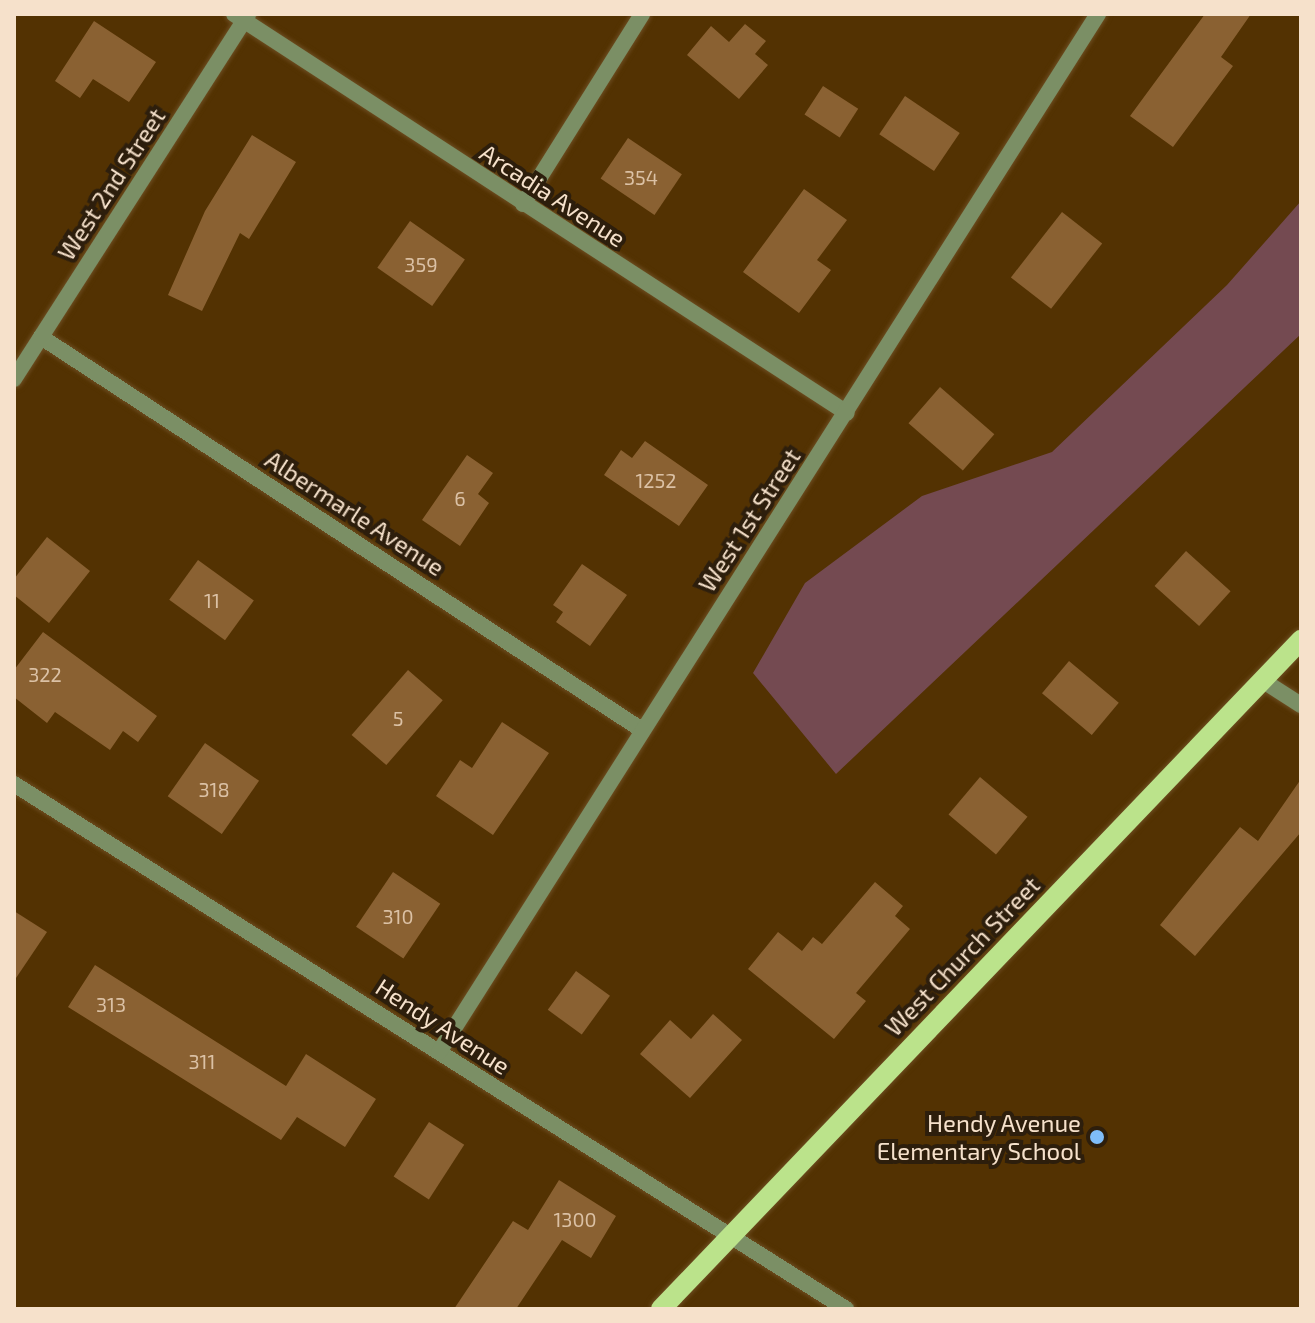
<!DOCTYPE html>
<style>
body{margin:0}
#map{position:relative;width:1315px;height:1323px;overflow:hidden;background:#533202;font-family:"Exo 2",sans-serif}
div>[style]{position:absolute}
.green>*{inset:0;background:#744a51}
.building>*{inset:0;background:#8a6132;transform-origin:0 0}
.roads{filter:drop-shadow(0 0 2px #6d4e22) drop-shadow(0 0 2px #6d4e22)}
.minor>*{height:16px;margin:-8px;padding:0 8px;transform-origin:8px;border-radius:8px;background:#7b8f65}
.primary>*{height:20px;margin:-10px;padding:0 10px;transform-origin:10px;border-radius:10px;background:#bbe38b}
.dots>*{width:22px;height:22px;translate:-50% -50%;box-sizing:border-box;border:4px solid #2d1e0c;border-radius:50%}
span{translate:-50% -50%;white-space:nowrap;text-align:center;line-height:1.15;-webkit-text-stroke:8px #2d1e0c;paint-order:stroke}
.number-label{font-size:20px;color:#dbc1a5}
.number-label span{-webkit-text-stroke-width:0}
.street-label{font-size:24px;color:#f6e1cb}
.poi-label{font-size:24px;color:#f6e1cb}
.right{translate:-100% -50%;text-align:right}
.frame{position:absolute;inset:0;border:16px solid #f6e1cb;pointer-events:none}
</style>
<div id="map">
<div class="green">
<div style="clip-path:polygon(1301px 201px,1301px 334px,836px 774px,753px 673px,805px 583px,922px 496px,1052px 452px,1227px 285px)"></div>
</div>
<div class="building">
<div style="clip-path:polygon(1205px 14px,1251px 14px,1221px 57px,1233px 66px,1173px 147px,1130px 116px)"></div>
<div style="clip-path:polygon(94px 21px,156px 62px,129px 102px,93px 79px,80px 98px,55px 81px)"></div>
<div style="clip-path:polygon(745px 24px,766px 41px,755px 54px,768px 65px,739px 99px,687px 55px,711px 26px,729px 42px)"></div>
<div style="left:823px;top:86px;width:42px;height:34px;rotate:33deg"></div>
<div style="left:905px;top:96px;width:66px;height:46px;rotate:34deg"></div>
<div style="clip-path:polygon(252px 135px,296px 162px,249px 239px,240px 233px,202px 311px,168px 295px,205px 211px)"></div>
<div style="left:628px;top:138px;width:65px;height:49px;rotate:34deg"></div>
<div style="clip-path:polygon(804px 189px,847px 220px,817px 260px,831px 270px,799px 313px,743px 272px)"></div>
<div style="left:1062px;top:212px;width:51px;height:83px;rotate:38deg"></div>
<div style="left:410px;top:221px;width:67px;height:57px;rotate:35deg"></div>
<div style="left:940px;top:387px;width:72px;height:48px;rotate:41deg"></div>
<div style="clip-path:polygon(645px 441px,708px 485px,679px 526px,604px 475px,621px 450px,632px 458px)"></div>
<div style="clip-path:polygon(467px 455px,493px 473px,478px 494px,489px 503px,460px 546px,422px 520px)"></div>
<div style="clip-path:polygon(47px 537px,90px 571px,49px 623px,14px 595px,14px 579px)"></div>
<div style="left:1186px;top:551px;width:60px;height:47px;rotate:42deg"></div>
<div style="left:198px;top:560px;width:69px;height:49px;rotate:36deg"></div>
<div style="clip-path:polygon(582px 564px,627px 595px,590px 646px,556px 622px,563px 612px,553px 605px)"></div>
<div style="clip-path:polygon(43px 632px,157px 716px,138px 742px,123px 731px,110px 750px,55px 712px,47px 723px,14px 697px,14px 670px)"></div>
<div style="left:1069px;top:661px;width:65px;height:42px;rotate:40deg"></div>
<div style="left:408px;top:670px;width:46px;height:86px;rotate:41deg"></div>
<div style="clip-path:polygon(502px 722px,549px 753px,493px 835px,436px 796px,460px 760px,472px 768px)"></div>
<div style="left:205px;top:743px;width:66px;height:65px;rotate:35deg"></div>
<div style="left:980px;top:777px;width:62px;height:49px;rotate:40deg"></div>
<div style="clip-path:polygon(1301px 779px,1301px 832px,1195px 956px,1160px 925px,1240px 827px,1258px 841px)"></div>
<div style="left:393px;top:872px;width:57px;height:66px;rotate:34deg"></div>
<div style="clip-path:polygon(875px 882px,903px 906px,895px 916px,910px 929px,856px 993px,866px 1001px,834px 1039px,748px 969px,778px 932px,802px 951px,813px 937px,822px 944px)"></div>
<div style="clip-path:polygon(14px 911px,47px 932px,14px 981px)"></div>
<div style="clip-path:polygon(95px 965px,286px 1086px,306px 1054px,376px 1099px,345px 1147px,297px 1117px,281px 1140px,68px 1007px)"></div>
<div style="left:576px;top:971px;width:42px;height:48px;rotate:36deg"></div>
<div style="clip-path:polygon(713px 1014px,742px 1040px,690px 1098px,640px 1054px,670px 1020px,691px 1039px)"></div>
<div style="left:429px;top:1122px;width:42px;height:65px;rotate:33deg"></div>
<div style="clip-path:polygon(559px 1180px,616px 1216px,591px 1258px,562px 1240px,516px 1309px,454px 1309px,513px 1221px,528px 1230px)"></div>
</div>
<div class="roads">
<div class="minor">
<div style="left:234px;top:14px;width:731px;rotate:33.06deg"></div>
<div style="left:523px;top:204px;width:224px;rotate:-57.9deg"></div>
<div style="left:41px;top:337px;width:718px;rotate:33.18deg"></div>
<div style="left:14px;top:379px;width:434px;rotate:-57.3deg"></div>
<div style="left:1262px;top:680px;width:46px;rotate:32.7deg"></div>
<div style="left:14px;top:784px;width:984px;rotate:32.25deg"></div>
<div style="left:439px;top:1052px;width:1230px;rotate:-57.59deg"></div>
</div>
<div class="primary">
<div style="left:661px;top:1309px;width:926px;rotate:-46.27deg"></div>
</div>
</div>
<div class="dots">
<div style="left:1097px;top:1137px;background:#7fbdf9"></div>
</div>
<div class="number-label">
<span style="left:641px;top:177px">354</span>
<span style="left:421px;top:264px">359</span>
<span style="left:656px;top:480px">1252</span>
<span style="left:460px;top:498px">6</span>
<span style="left:212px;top:600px">11</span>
<span style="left:45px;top:674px">322</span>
<span style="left:398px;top:718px">5</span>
<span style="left:214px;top:789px">318</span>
<span style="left:398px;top:916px">310</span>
<span style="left:111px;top:1004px">313</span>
<span style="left:202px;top:1061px">311</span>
<span style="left:575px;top:1219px">1300</span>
</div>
<div class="street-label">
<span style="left:111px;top:184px;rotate:-57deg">West 2nd Street</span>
<span style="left:553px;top:195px;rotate:33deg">Arcadia Avenue</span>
<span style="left:355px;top:513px;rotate:33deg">Albermarle Avenue</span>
<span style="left:749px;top:520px;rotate:-57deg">West 1st Street</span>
<span style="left:962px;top:956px;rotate:-46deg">West Church Street</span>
<span style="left:443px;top:1026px;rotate:33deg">Hendy Avenue</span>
</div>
<div class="poi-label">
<span class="right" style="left:1081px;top:1137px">Hendy Avenue<br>Elementary School</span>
</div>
<div class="frame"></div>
</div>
